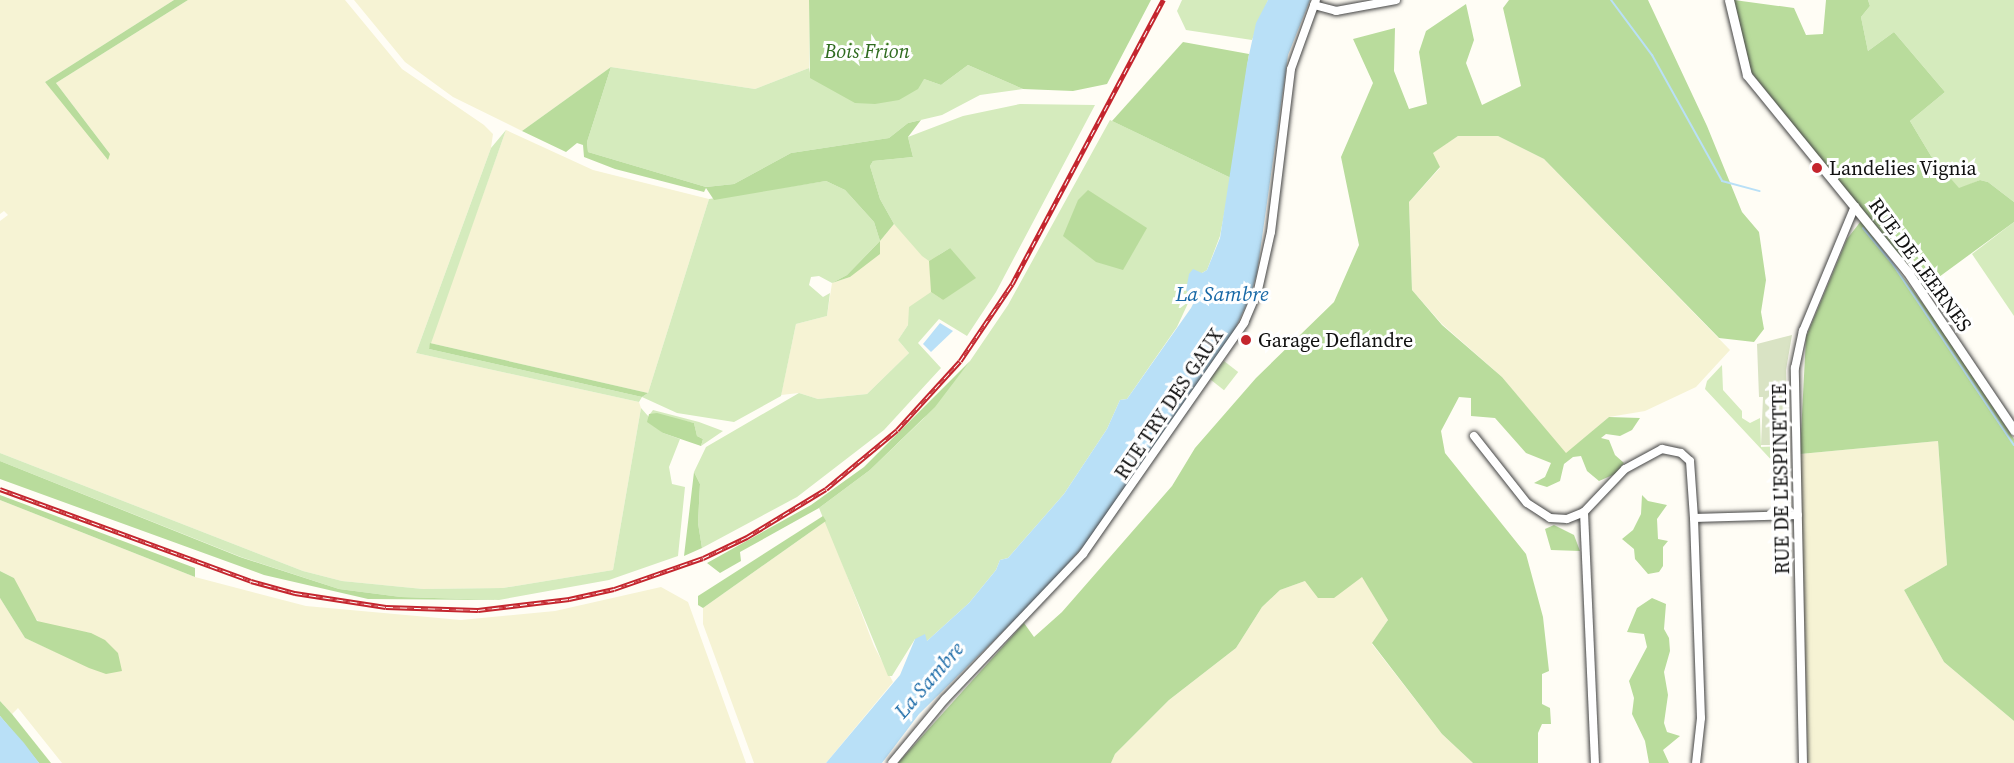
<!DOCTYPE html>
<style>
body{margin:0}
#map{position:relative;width:2014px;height:763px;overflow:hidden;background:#fffdf5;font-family:"Source Serif 4",serif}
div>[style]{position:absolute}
.farmland>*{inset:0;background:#f6f3d4}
.green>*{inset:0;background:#d5ebbd;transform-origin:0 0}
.forest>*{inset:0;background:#b9dc9c}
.cemetery>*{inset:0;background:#d9e3c4}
.water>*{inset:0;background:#b9e0f7}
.stream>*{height:2px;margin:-1px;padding:0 1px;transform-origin:1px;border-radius:1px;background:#b9e0f7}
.roads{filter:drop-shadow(0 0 2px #444) drop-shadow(0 0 2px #444)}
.minor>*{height:8px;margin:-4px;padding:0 4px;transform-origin:4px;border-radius:4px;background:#fff}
.tertiary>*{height:9px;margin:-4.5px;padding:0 4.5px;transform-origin:4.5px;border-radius:4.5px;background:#fff}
.rail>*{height:4.5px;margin-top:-2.25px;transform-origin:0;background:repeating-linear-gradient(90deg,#fff 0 7px,#c4262e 0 14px);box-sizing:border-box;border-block:2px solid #c4262e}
.dots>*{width:16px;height:16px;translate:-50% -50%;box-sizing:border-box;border:3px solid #fff;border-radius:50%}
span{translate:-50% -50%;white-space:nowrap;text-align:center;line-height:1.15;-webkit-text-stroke:6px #fff;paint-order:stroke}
.park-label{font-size:20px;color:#2f6b1f;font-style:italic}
.poi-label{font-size:20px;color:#111}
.left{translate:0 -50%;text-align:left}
.street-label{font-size:20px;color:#111}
.water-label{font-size:21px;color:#1768a6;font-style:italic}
</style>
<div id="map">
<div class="farmland">
<div style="clip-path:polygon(0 0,174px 0,45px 82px,110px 154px,56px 83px,188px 0,345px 0,402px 69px,484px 125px,493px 134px,491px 148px,416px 353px,639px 402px,641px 408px,613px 570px,503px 588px,423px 589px,342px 581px,303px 571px,0 453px,0 221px,8px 215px,4px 211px,0 214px)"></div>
<div style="clip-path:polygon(354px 0,809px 0,809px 68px,755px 89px,611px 67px,522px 131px,453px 97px,405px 62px)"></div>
<div style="clip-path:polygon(506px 130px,593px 170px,709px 199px,648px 393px,430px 343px)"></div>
<div style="clip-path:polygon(1458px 136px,1498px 136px,1544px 159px,1730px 350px,1696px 387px,1645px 411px,1609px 417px,1566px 454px,1502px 377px,1442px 324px,1412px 290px,1409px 202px,1440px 168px,1432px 153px)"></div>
<div style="clip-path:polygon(894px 224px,912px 240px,976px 278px,908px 325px,898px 340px,909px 353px,867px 394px,818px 399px,799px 393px,781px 395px,796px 324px,827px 316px,832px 283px,850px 277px)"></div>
<div style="clip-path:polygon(1938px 441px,1947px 565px,1904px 590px,1944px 662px,2014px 721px,2014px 763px,1808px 763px,1800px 454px)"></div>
<div style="clip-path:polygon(0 500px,195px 577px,306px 606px,461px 620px,555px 611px,661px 587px,688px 602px,746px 763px,62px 763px,18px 708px,12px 714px,0 701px,0 598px,25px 638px,56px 652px,91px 633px,42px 625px,29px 612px,14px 578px,0 571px)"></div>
<div style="clip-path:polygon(826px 521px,874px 646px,893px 682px,826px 763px,754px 763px,703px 624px,703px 608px)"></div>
<div style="clip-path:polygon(1362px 576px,1388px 620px,1372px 644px,1442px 734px,1473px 763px,1111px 763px,1115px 754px,1169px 700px,1236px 648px,1262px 607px,1280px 590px,1305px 581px)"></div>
</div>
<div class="green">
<div style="clip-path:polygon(1182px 0,1268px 0,1252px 40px,1186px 30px,1177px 11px)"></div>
<div style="clip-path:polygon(1868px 0,2014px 0,2014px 202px,1988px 182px,1980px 180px,1959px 189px,1931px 156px,1910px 121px,1945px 92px,1894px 32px,1868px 51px,1861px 17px,1870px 6px)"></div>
<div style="clip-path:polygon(968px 65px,1023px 89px,980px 95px,942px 115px,908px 123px,889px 138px,791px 153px,734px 184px,706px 187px,588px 152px,587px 142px,611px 67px,755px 89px,809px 68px,811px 78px,924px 79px,941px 85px)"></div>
<div style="clip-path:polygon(1020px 104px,1095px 105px,996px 292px,967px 336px,939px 319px,918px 343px,941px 368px,884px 430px,797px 497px,702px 548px,698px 523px,700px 484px,694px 472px,706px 447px,799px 393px,818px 399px,867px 394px,909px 353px,898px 340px,908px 325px,909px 307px,931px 292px,943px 300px,950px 248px,929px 261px,922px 256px,894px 224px,880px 199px,870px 166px,873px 161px,913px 157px,908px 137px,963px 116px)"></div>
<div style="clip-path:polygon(1110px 120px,1231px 178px,1220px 236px,1207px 270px,1202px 273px,1177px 327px,1127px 399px,1120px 400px,1107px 429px,1064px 494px,1008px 558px,1000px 560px,996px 570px,969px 603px,927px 641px,915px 639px,892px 676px,888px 676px,819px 508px,870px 470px,923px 419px,970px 361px,1008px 305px)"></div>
<div style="clip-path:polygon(506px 130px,429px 349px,642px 397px,648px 393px,709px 199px,826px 181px,845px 190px,874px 222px,880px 241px,847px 275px,832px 283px,819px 276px,811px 277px,809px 285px,823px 297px,830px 293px,827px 316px,796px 324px,781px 396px,734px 422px,677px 413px,642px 397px,639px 402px,416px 353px,491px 148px)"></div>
<div style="clip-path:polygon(2014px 222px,2014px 316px,1972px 254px)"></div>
<div style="left:1224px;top:361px;width:18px;height:23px;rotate:38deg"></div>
<div style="clip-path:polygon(1722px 365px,1723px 390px,1742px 411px,1742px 418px,1750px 423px,1760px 418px,1761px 447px,1788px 446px,1790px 480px,1705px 389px,1707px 381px)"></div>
<div style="clip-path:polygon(641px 408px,663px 433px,680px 439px,669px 467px,672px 484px,685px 487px,678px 556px,609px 580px,499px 600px,401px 597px,339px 589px,241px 557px,0 461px,0 453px,303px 571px,342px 581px,423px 589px,503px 588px,613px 570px)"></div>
<div style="clip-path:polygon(653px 410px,699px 422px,723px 431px,701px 446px,703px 439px,697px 436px,694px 423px,650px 414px)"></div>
</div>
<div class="forest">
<div style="clip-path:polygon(174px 0,188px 0,56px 83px,110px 154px,108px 160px,45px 82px)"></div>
<div style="clip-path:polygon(809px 0,1151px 0,1107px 84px,1073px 91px,1023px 89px,968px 65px,941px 85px,924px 79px,918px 89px,899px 100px,875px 104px,855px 103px,810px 78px)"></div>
<div style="clip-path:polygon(1509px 0,1648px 0,1707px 126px,1742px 212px,1759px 232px,1766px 280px,1761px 312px,1764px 329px,1754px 342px,1719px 338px,1544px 159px,1498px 136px,1458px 136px,1433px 153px,1440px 167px,1409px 202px,1412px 290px,1442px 325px,1502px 377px,1566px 453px,1609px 417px,1640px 418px,1632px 430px,1620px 436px,1606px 434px,1601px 438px,1609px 440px,1615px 455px,1624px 463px,1615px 474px,1599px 481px,1587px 471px,1581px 456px,1573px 457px,1564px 464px,1560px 481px,1547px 487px,1534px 483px,1545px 477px,1551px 463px,1526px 453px,1495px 418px,1471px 416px,1471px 398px,1459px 397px,1441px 431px,1445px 453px,1526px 554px,1543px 617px,1549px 671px,1542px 674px,1542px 704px,1550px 708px,1551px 724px,1542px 724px,1538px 733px,1538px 763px,1473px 763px,1442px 734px,1372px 643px,1388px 620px,1362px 577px,1334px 598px,1318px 598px,1305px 581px,1280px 590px,1262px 607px,1236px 648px,1169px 700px,1115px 754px,1111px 763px,898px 763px,1024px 623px,1034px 637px,1062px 612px,1172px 486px,1195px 448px,1256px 378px,1334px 302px,1359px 245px,1341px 157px,1373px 83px,1353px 39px,1395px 28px,1394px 71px,1409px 109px,1427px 104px,1419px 52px,1426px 31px,1466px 4px,1474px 40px,1466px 63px,1482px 105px,1521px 86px,1503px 8px)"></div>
<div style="clip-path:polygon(1734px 0,1794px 8px,1806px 35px,1823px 34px,1826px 0,1868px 0,1870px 6px,1861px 17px,1868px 51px,1894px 32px,1945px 92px,1910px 121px,1931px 156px,1959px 188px,1980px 180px,1988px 182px,2014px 202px,2014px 222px,1924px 288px,1751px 72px)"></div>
<div style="clip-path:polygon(1183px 42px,1249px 54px,1231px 178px,1112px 121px)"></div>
<div style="clip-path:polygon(611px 67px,587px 142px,588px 152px,706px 187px,734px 184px,791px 153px,889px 138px,908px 123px,921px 120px,908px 137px,913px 157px,873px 161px,870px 166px,880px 199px,894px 224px,880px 241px,880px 254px,850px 277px,832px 283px,847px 275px,880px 241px,874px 222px,845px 190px,826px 181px,714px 200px,706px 188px,704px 192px,615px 169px,584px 157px,583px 145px,577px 143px,566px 152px,522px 131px)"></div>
<div style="clip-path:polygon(1088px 190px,1147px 228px,1123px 270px,1096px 262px,1063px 236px,1078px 200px)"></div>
<div style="clip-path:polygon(1861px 221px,1933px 317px,2014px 439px,2014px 721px,1944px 662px,1904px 590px,1947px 565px,1938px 441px,1800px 454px,1806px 337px,1847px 239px)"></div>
<div style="clip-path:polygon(950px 248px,976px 278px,943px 300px,931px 292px,929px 261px)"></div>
<div style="clip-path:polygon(430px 343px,648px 393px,642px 397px,429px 349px)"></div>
<div style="clip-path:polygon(970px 361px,935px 407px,870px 470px,819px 508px,740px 552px,741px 561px,720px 573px,707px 563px,811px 505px,864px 467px)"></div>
<div style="clip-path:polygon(657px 413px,694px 423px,697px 436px,703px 439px,701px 446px,663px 433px,647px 422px,649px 414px)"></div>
<div style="clip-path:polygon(0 461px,240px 557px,339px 589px,401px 597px,499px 600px,368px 599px,264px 575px,0 479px)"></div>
<div style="clip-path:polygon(694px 472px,700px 484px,698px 523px,702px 548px,684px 556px)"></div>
<div style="clip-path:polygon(0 495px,195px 568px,195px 577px,0 500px)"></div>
<div style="clip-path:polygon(1642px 495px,1648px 501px,1667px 505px,1657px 519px,1658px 539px,1668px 541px,1663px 547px,1663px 566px,1659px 572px,1648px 574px,1635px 559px,1634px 549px,1622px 539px,1633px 530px,1641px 514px)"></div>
<div style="clip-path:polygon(823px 516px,826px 521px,703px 608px,698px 605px,698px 596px)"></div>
<div style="clip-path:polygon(1554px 525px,1574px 535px,1580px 551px,1551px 550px,1545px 529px)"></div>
<div style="clip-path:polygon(0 571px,14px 578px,37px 621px,91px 633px,105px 640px,118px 653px,122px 671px,106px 674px,89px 668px,25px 638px,0 598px)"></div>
<div style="clip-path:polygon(1652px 598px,1666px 604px,1664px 629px,1669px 638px,1670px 651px,1664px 672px,1668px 695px,1664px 723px,1667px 732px,1680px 736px,1663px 750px,1669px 763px,1649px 763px,1645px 741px,1632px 714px,1634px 698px,1629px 681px,1647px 647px,1644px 634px,1627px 632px,1637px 608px)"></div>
<div style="clip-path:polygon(0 701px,12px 714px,51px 763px,39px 763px,0 716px)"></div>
</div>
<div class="cemetery">
<div style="clip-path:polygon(1792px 335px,1786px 370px,1788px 445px,1761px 445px,1763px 397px,1759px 397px,1757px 344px)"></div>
</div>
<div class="water">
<div style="clip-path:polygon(1268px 0,1310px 0,1288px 55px,1257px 273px,1250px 297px,1233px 333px,1087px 542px,1040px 595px,919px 714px,882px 763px,826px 763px,900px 675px,915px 639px,925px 634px,927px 641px,969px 603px,996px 570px,1000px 560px,1008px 558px,1064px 494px,1107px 429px,1120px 400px,1127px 399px,1191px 308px,1195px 300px,1186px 290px,1189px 274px,1193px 269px,1202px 273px,1207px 270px,1220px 238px,1247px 64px,1256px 23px)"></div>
<div style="clip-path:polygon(940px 323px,953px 331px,931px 352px,923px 344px)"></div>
<div style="clip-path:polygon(0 716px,24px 743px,39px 763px,0 763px)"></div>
</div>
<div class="stream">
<div style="left:1611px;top:0;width:69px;rotate:53.3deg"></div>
<div style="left:1652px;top:55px;width:144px;rotate:60.9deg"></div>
<div style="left:1722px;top:181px;width:39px;rotate:15deg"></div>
<div style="left:1863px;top:228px;width:45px;rotate:50.4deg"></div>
<div style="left:1892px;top:263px;width:219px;rotate:56.2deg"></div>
</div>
<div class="roads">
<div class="minor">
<div style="left:1314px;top:5px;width:23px;rotate:15deg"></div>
<div style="left:1336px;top:11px;width:61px;rotate:-10.4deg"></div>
<div style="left:1474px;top:436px;width:85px;rotate:51.7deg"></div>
<div style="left:1527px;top:503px;width:27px;rotate:33deg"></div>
<div style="left:1550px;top:518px;width:17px;rotate:3deg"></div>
<div style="left:1567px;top:519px;width:18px;rotate:-22deg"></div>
<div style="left:1584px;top:512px;width:59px;rotate:-46.4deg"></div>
<div style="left:1625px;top:469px;width:42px;rotate:-28.4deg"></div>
<div style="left:1662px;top:449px;width:19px;rotate:12deg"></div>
<div style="left:1681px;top:453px;width:12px;rotate:42deg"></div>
<div style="left:1690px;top:461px;width:57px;rotate:86deg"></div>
<div style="left:1694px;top:518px;width:104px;rotate:-1.7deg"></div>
<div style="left:1584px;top:512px;width:251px;rotate:87.5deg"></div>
<div style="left:1694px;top:518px;width:200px;rotate:88deg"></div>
<div style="left:1701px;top:718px;width:45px;rotate:96.3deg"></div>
<div style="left:892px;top:763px;width:83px;rotate:-50.4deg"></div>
<div style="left:945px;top:699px;width:200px;rotate:-46.4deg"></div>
<div style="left:1083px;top:554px;width:282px;rotate:-55.1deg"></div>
<div style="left:1244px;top:323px;width:36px;rotate:-67deg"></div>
<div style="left:1258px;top:290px;width:59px;rotate:-77.4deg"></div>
<div style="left:1271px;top:232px;width:164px;rotate:-83deg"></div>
<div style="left:1291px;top:69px;width:73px;rotate:-70.1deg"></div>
<div style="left:1803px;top:763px;width:395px;rotate:-91.2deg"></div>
<div style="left:1795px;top:368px;width:38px;rotate:-78deg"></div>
<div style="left:1803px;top:331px;width:135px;rotate:-67.4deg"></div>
</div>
<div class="tertiary">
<div style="left:1729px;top:0;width:77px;rotate:76.5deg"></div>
<div style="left:1747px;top:75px;width:253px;rotate:50.8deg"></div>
<div style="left:1907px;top:271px;width:192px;rotate:56.1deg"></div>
</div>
</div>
<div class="rail">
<div style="left:0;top:489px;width:267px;rotate:20.1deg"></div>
<div style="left:251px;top:581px;width:46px;rotate:15.3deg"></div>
<div style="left:295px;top:593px;width:92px;rotate:8.7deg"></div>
<div style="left:386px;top:607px;width:92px;rotate:1.9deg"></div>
<div style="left:478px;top:610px;width:92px;rotate:-6.9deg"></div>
<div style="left:569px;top:599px;width:46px;rotate:-12.5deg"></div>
<div style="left:614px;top:589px;width:94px;rotate:-19.2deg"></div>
<div style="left:703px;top:558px;width:49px;rotate:-25.5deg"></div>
<div style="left:747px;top:537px;width:92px;rotate:-31.3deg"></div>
<div style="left:826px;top:489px;width:92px;rotate:-39.7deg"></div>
<div style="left:897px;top:430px;width:93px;rotate:-47.6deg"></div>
<div style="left:960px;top:361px;width:93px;rotate:-56deg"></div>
<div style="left:1012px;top:284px;width:322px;rotate:-62deg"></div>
</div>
<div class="dots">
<div style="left:1817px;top:168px;background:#c4262e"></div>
<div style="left:1246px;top:340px;background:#c4262e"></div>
</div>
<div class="park-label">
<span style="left:867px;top:51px">Bois Frion</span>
</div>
<div class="poi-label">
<span class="left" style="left:1829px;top:168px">Landelies Vignia</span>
<span class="left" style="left:1258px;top:340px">Garage Deflandre</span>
</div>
<div class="street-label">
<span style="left:1920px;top:265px;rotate:54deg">RUE DE LEERNES</span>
<span style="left:1169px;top:404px;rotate:-56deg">RUE TRY DES GAUX</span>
<span style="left:1781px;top:479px;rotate:-91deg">RUE DE L'ESPINETTE</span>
</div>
<div class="water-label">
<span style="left:1222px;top:294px">La Sambre</span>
<span style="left:929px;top:680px;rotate:-49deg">La Sambre</span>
</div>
</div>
